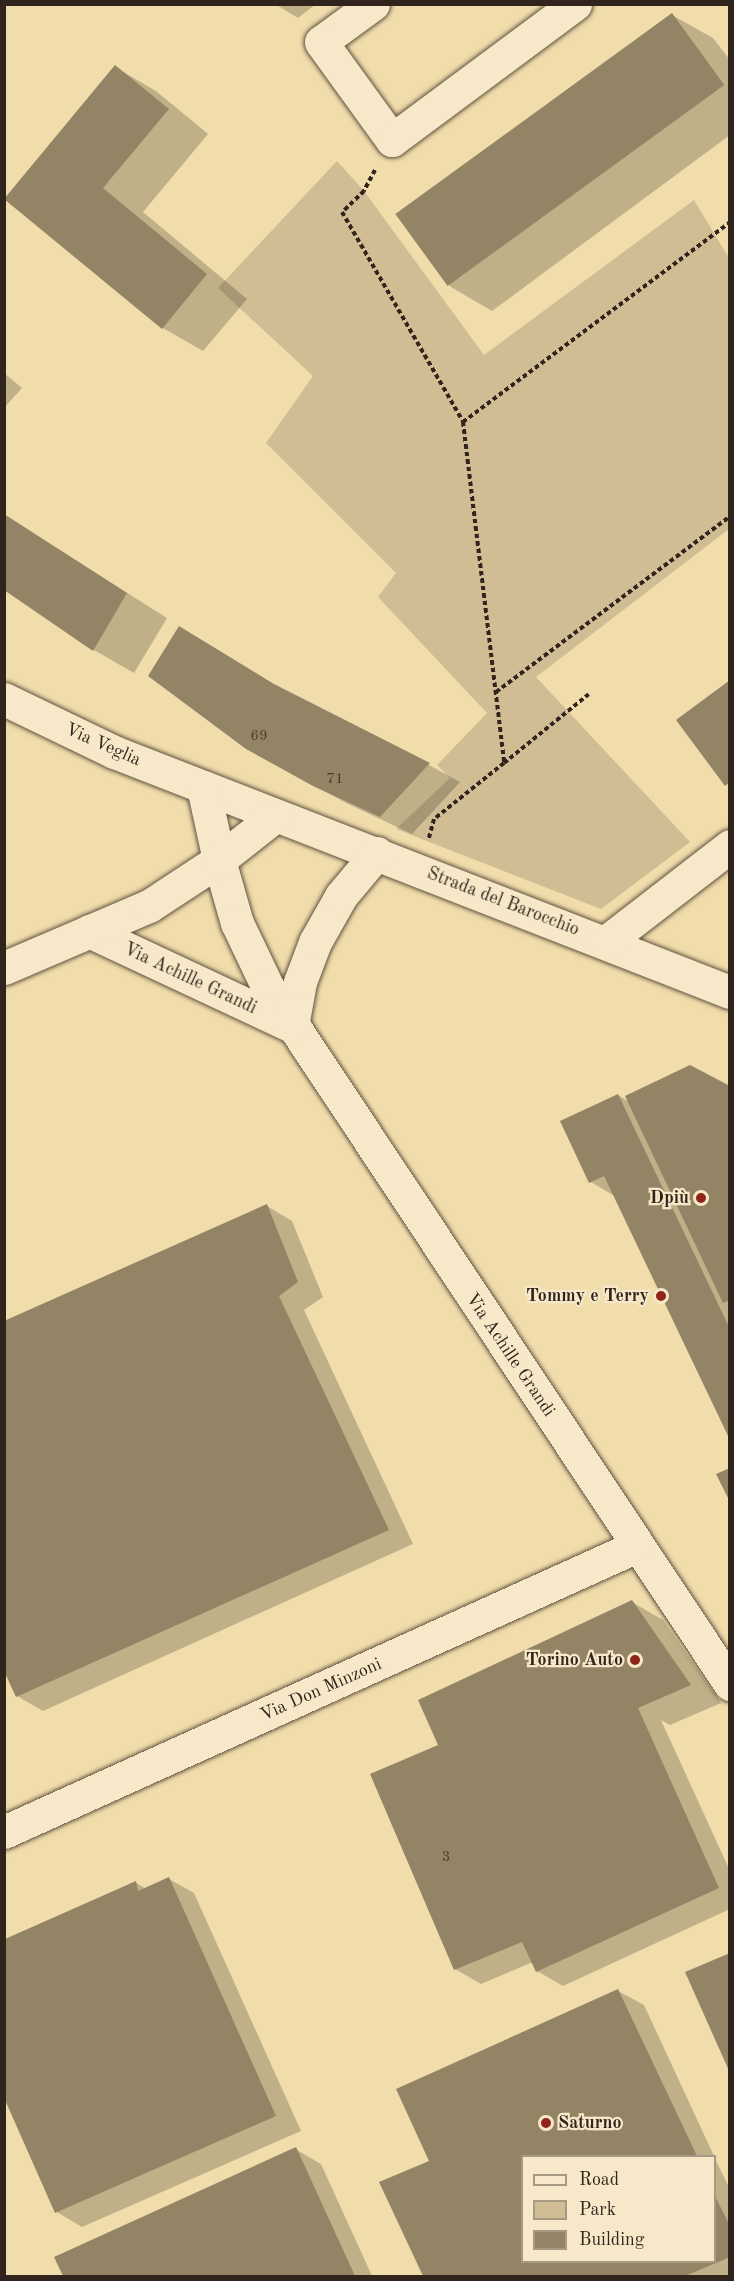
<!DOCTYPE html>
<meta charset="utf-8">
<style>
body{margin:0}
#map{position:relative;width:734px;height:2281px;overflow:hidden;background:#f1dcab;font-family:"Old Standard TT",serif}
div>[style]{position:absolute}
.green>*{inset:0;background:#d0bd93}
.shadow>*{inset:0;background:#0003}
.building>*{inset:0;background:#948466;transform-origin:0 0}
.path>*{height:4px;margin-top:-2px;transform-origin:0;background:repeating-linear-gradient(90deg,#30241c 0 4.5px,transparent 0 7.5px)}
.roads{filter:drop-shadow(0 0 2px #605240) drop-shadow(0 0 2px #605240)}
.street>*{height:33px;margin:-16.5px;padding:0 16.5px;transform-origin:16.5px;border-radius:16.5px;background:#f6e8c8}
.dots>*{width:16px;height:16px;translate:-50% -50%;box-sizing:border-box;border:3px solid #f6e8c8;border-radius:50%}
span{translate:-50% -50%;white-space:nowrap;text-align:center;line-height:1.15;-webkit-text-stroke:4.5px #f6e8c8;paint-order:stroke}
.number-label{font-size:15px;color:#493c2e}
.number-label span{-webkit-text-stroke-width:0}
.street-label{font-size:18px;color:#30241c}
.poi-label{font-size:18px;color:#30241c;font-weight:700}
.right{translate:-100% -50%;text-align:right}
.left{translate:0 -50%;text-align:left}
.frame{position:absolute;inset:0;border:6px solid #30241c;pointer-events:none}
.legend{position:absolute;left:521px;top:2155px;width:195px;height:108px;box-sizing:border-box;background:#f6e8c8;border:2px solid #a79a83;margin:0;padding:8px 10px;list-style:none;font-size:18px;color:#30241c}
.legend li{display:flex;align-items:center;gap:12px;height:30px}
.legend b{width:30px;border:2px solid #a79a83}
</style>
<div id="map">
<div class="green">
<div style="clip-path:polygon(337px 161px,364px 191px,484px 355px,694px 200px,729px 258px,729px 529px,536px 677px,690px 842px,601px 909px,396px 829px,450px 778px,437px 765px,487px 713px,378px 597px,396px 573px,266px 443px,313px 376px,218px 288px)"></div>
</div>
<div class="shadow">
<div style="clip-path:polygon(275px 4px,316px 4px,298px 18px)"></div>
<div style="clip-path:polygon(672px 15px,713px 38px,730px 60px,730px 135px,492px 311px,451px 287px,399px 217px)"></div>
<div style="clip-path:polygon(115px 67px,156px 91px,208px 134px,143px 212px,247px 299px,203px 351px,163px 328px,7px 198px)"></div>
<div style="clip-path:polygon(4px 373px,22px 388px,4px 408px)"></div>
<div style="clip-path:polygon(4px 515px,167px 618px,134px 673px,94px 650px)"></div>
<div style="clip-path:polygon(287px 693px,429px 765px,460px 782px,412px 834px,346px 803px,278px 766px)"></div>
<div style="clip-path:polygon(730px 1088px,730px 1436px,616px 1197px,591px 1182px,618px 1095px,629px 1102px)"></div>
<div style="clip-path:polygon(267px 1206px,292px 1221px,323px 1297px,304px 1310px,413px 1544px,43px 1711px,17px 1696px)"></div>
<div style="clip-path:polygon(632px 1602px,663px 1620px,721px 1703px,670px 1725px,661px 1720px,730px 1871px,730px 1909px,563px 1986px,537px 1971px,533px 1962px,481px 1984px,455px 1969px,440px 1746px)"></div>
<div style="clip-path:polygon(169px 1879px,194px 1893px,301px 2131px,82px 2227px,57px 2212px,4px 2096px,4px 1940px,135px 1882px,146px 1889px)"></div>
<div style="clip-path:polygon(618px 1991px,644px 2005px,714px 2156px,522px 2156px,522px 2262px,714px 2262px,714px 2157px,730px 2189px,730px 2276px,425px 2276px,381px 2183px,431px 2162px)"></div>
<div style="clip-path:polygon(295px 2149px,321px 2164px,372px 2276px,65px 2276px,56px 2257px)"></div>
</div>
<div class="building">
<div style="left:672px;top:13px;width:89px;height:342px;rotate:54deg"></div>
<div style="clip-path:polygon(115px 65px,169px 109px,103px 188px,207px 274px,162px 329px,4px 199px)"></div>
<div style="clip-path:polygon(4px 514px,127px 593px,93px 651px,4px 590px)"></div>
<div style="clip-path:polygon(179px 626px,274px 684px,430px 763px,380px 817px,313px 786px,246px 749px,148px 676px)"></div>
<div style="clip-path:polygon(730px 680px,730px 782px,725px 786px,676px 720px)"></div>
<div style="clip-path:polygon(690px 1065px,730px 1086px,730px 1300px,723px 1303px,625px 1096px)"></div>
<div style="clip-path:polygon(618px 1094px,730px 1329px,730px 1440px,604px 1176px,589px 1183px,560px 1121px)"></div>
<div style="clip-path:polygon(267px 1204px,298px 1282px,279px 1296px,389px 1530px,16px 1697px,4px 1671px,4px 1321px)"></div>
<div style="clip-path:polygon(730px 1468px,730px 1502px,716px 1474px)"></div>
<div style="clip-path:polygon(632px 1600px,691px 1685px,638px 1708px,719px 1888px,536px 1972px,522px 1942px,454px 1970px,370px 1774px,438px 1745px,418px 1700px)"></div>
<div style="clip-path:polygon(169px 1877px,276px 2116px,55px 2213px,5px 2100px,5px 1939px,136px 1881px,138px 1891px)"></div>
<div style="clip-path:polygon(730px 1953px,730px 2073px,685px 1972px)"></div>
<div style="clip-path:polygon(618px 1989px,697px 2156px,522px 2156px,522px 2262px,714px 2262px,714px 2194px,730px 2226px,730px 2257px,685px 2276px,423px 2276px,379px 2182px,429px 2161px,396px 2089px)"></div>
<div style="clip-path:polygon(296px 2147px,355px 2276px,63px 2276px,54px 2257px)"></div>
</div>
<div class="path">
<div style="left:375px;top:170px;width:24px;rotate:118deg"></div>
<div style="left:364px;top:191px;width:30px;rotate:136deg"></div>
<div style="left:342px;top:212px;width:242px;rotate:60deg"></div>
<div style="left:463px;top:422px;width:343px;rotate:83.1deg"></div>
<div style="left:504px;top:763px;width:90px;rotate:141.3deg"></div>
<div style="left:434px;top:819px;width:20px;rotate:105deg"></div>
<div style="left:463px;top:422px;width:334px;rotate:-36.8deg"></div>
<div style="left:496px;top:692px;width:293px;rotate:-36.9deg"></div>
<div style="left:504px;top:763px;width:109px;rotate:-39.1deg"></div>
</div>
<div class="roads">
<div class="street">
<div style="left:373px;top:4px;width:64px;rotate:143.8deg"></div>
<div style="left:321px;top:42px;width:121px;rotate:54.1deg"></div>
<div style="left:392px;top:140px;width:228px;rotate:-36.6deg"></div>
<div style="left:4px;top:699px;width:122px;rotate:25.7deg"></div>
<div style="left:114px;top:752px;width:661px;rotate:21.29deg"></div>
<div style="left:203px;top:787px;width:75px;rotate:77.6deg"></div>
<div style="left:219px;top:860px;width:66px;rotate:74.1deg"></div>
<div style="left:237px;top:923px;width:70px;rotate:64.5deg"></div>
<div style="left:267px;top:986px;width:838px;rotate:56.44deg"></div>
<div style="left:89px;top:931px;width:224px;rotate:25.1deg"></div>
<div style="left:292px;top:1026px;width:45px;rotate:-79.7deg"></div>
<div style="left:300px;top:982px;width:43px;rotate:-69.4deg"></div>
<div style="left:315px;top:942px;width:53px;rotate:-60.5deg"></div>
<div style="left:341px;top:896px;width:56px;rotate:-50.1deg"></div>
<div style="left:606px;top:942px;width:157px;rotate:-37.7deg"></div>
<div style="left:4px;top:968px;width:158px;rotate:-23.2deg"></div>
<div style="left:149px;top:906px;width:84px;rotate:-33.3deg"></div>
<div style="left:219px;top:860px;width:71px;rotate:-38.2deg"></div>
<div style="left:4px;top:1832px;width:695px;rotate:-24.31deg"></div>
</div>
</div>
<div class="dots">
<div style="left:701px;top:1198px;background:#8f2418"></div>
<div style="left:661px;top:1296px;background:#8f2418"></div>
<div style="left:635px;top:1660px;background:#8f2418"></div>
<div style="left:546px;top:2123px;background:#8f2418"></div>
</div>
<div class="number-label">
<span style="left:259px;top:737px">69</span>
<span style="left:335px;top:780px">71</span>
<span style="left:446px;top:1858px">3</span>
</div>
<div class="street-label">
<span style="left:103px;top:745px;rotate:24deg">Via Veglia</span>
<span style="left:503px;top:902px;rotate:21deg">Strada del Barocchio</span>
<span style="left:190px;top:979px;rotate:25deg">Via Achille Grandi</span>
<span style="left:510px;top:1355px;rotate:56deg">Via Achille Grandi</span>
<span style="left:321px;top:1690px;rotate:-24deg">Via Don Minzoni</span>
</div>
<div class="poi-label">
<span class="right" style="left:689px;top:1198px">Dpiù</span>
<span class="right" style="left:649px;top:1296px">Tommy e Terry</span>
<span class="right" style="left:623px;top:1660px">Torino Auto</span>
<span class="left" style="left:558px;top:2123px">Saturno</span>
</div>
<div class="frame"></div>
<ul class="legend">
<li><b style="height:8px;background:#f6e8c8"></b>Road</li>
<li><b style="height:16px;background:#d0bd93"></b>Park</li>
<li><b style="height:16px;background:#948466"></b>Building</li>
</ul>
</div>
